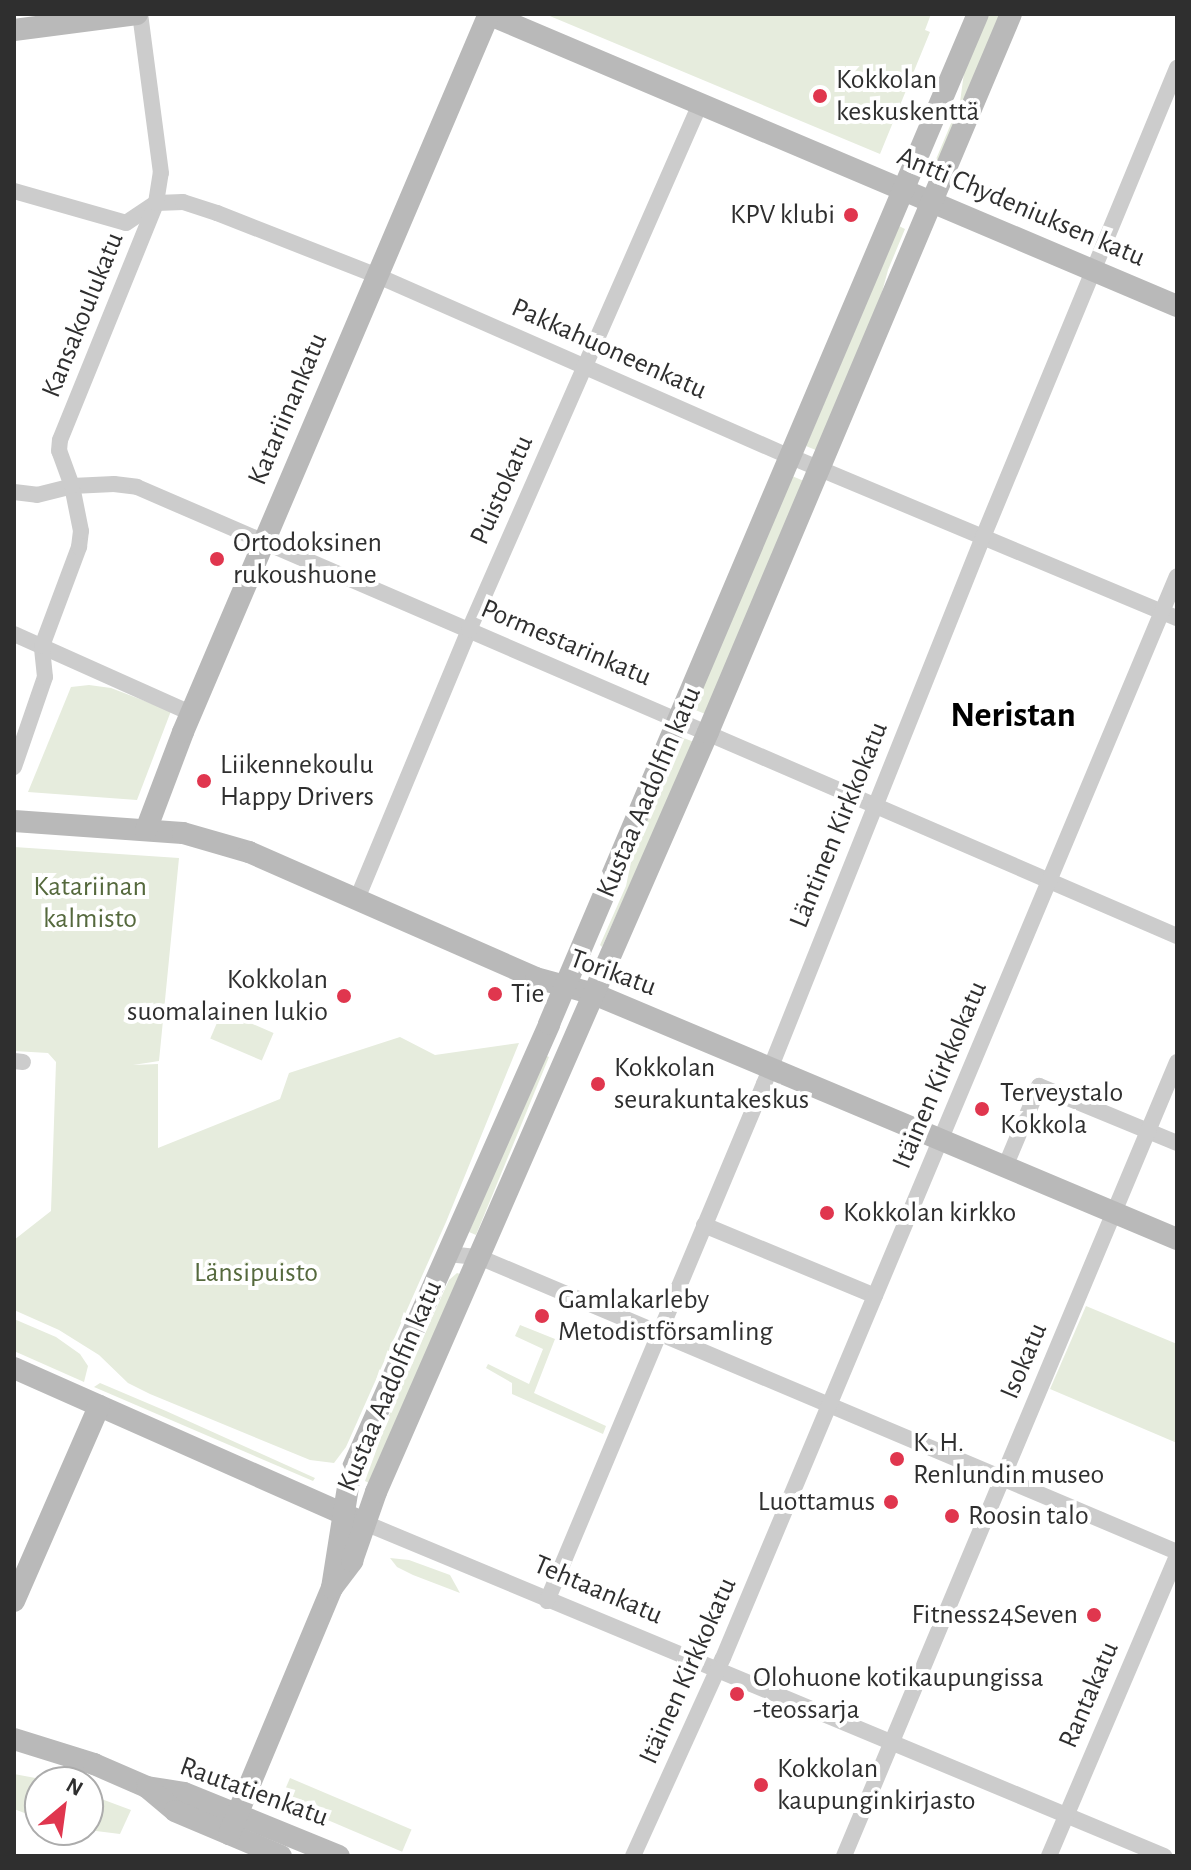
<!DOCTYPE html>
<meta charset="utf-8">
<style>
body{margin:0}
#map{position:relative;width:1191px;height:1870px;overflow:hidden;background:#fff;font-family:"Alegreya Sans",sans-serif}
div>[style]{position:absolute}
.green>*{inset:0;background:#e6ecdd;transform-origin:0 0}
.street>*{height:16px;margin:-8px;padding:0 8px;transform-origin:8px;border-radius:8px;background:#ccc}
.secondary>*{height:22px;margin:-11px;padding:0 11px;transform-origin:11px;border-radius:11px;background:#b9b9b9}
.dots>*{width:22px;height:22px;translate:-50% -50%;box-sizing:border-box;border:4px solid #fff;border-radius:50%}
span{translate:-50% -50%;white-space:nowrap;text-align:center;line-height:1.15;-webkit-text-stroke:8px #fff;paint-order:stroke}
.poi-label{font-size:28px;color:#2f2f2f}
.left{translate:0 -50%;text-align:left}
.right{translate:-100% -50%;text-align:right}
.street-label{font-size:28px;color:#2f2f2f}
.park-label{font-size:28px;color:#55693d}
.district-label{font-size:36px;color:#000;font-weight:700}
.frame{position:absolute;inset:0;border:16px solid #2f2f2f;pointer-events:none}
.north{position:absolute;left:24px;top:1766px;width:80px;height:80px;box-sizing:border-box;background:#fff;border:2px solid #acacac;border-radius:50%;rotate:29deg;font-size:22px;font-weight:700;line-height:32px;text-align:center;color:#2f2f2f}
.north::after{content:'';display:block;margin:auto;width:28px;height:36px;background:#e0364e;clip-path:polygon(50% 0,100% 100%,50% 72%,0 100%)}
</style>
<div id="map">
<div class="green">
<div style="clip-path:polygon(545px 14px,931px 14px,925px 30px,930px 32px,880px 154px)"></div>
<div style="clip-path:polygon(988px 14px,1003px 14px,939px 166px,934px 164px,960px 102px,964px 73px)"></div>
<div style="clip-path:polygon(899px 226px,905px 229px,888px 270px,875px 318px,818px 451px,806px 446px)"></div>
<div style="left:792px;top:476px;width:15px;height:253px;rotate:23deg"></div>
<div style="clip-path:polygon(89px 685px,111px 688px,171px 711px,137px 800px,28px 792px,71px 687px)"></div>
<div style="clip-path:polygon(681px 737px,694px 742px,602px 947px,600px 945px,626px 886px,635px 843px)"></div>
<div style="clip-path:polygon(14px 847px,179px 858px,159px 1061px,133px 1065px,158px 1064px,158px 1148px,280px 1099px,289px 1073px,400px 1037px,435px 1055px,519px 1043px,446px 1222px,346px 1447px,334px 1463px,310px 1460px,150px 1394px,128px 1383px,99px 1355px,59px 1330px,14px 1310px,14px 1240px,51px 1211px,56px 1062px,48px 1053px,14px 1051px)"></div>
<div style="left:222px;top:1011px;width:56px;height:30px;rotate:23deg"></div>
<div style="clip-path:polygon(545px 1055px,549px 1057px,476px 1235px,469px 1232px)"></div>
<div style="clip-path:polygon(457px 1273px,460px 1274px,369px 1483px,365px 1481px,394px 1402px,449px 1280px)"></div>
<div style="clip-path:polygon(1086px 1306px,1177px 1344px,1177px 1443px,1050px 1389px)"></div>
<div style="clip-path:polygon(14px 1319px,56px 1337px,80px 1354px,88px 1366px,84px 1382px,14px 1351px)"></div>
<div style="clip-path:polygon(520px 1325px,555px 1339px,534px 1393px,606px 1426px,603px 1434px,512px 1394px,512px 1383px,486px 1368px,488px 1364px,529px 1384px,543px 1349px,515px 1336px)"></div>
<div style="clip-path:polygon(100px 1383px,166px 1411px,315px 1478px,313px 1481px,94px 1387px)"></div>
<div style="clip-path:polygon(390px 1558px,409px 1560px,450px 1575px,460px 1593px,413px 1575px,397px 1567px)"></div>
<div style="clip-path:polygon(14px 1774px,57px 1782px,40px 1782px,40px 1819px,14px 1809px)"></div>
<div style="left:290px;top:1778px;width:132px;height:24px;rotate:23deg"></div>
<div style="clip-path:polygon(88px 1794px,131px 1810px,120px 1834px,88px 1830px)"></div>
</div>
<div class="street">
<div style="left:14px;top:191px;width:116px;rotate:15.9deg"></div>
<div style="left:126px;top:223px;width:36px;rotate:-34deg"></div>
<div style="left:156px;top:203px;width:27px;rotate:-2deg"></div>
<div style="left:183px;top:202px;width:36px;rotate:18deg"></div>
<div style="left:217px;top:213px;width:173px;rotate:21.4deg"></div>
<div style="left:378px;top:276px;width:441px;rotate:23.7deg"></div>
<div style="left:782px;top:453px;width:428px;rotate:22.7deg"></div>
<div style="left:14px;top:492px;width:23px;rotate:7deg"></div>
<div style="left:37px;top:495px;width:36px;rotate:-14deg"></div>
<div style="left:72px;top:486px;width:42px;rotate:-2.7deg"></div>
<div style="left:114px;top:484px;width:23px;rotate:7deg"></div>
<div style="left:137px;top:487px;width:1133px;rotate:23.35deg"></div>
<div style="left:14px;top:634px;width:194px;rotate:24.1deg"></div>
<div style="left:14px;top:767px;width:95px;rotate:-71deg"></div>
<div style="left:45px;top:677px;width:31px;rotate:-96deg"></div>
<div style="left:42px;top:646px;width:106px;rotate:-69.5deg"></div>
<div style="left:79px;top:547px;width:16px;rotate:-83deg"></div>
<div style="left:81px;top:531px;width:46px;rotate:-101.3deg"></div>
<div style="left:72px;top:486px;width:37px;rotate:-110deg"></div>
<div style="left:59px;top:451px;width:11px;rotate:-85deg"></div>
<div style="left:60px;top:440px;width:256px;rotate:-67.9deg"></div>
<div style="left:156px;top:203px;width:30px;rotate:-81deg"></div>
<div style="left:161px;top:173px;width:160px;rotate:-97.5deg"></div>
<div style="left:357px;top:899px;width:291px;rotate:-67.4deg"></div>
<div style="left:469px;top:630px;width:574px;rotate:-66.29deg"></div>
<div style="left:14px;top:1061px;width:9px;rotate:6deg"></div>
<div style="left:1005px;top:1167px;width:88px;rotate:-67.2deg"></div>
<div style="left:1039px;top:1086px;width:149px;rotate:22.4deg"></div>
<div style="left:704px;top:1225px;width:185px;rotate:22.5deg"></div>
<div style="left:448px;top:1254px;width:31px;rotate:6deg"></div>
<div style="left:479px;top:1257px;width:758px;rotate:22.91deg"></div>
<div style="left:365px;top:1523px;width:866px;rotate:22.62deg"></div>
<div style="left:547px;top:1601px;width:561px;rotate:-67.23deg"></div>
<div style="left:764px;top:1084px;width:589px;rotate:-68.18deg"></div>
<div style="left:983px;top:537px;width:508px;rotate:-67.53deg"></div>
<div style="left:633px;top:1856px;width:217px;rotate:-65.6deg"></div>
<div style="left:723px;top:1658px;width:1173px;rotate:-67.24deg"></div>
<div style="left:844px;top:1856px;width:861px;rotate:-67.25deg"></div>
<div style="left:1049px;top:1856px;width:326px;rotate:-66.9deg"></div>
</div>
<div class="secondary">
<div style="left:488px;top:14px;width:748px;rotate:22.97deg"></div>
<div style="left:14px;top:30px;width:124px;rotate:-7.4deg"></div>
<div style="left:14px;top:821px;width:169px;rotate:4.1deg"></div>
<div style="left:183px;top:833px;width:69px;rotate:16.1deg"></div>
<div style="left:249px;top:852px;width:313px;rotate:23.7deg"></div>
<div style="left:536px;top:978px;width:60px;rotate:15.4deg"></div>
<div style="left:594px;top:994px;width:632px;rotate:22.79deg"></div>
<div style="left:146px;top:830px;width:105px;rotate:-69.3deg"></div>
<div style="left:183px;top:732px;width:780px;rotate:-66.92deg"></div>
<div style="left:14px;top:1368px;width:375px;rotate:23.9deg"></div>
<div style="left:332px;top:1588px;width:115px;rotate:-81deg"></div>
<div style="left:350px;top:1474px;width:492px;rotate:-66.1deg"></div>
<div style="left:549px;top:1024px;width:1097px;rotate:-66.99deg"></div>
<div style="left:14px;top:1601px;width:213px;rotate:-66.4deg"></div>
<div style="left:14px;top:1739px;width:84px;rotate:17.4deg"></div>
<div style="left:94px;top:1764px;width:58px;rotate:23.5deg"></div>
<div style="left:147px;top:1787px;width:37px;rotate:9deg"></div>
<div style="left:184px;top:1793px;width:167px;rotate:22.1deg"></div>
<div style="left:148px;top:1788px;width:35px;rotate:40deg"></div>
<div style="left:175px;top:1811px;width:115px;rotate:23deg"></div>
<div style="left:229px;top:1834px;width:267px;rotate:-67.3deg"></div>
<div style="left:332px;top:1588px;width:34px;rotate:-53deg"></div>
<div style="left:352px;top:1561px;width:73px;rotate:-70.8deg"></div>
<div style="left:376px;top:1492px;width:829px;rotate:-66.4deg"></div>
<div style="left:708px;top:732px;width:779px;rotate:-67.12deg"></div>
</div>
<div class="dots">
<div style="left:820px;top:96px;background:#e0364e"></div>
<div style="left:851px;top:215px;background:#e0364e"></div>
<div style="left:217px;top:559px;background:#e0364e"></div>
<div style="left:204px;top:781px;background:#e0364e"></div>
<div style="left:495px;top:994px;background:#e0364e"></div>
<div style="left:344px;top:996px;background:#e0364e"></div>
<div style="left:598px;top:1084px;background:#e0364e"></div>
<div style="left:982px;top:1109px;background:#e0364e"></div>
<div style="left:827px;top:1213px;background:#e0364e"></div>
<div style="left:542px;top:1316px;background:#e0364e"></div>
<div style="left:897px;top:1459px;background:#e0364e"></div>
<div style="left:891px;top:1502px;background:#e0364e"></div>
<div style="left:952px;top:1516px;background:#e0364e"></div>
<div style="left:1094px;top:1615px;background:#e0364e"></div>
<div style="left:737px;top:1694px;background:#e0364e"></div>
<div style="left:761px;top:1785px;background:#e0364e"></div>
</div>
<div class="poi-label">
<span class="left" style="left:836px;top:96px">Kokkolan<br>keskuskenttä</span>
<span class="right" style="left:835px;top:215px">KPV klubi</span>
<span class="left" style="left:233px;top:559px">Ortodoksinen<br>rukoushuone</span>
<span class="left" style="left:220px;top:781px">Liikennekoulu<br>Happy Drivers</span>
<span class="right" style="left:328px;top:996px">Kokkolan<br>suomalainen lukio</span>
<span class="left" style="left:511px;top:994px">Tie</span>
<span class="left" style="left:614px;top:1084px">Kokkolan<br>seurakuntakeskus</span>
<span class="left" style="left:1000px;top:1109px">Terveystalo<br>Kokkola</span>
<span class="left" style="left:843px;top:1213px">Kokkolan kirkko</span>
<span class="left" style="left:558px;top:1316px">Gamlakarleby<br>Metodistförsamling</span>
<span class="left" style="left:913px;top:1459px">K. H.<br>Renlundin museo</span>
<span class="right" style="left:875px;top:1502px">Luottamus</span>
<span class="left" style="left:968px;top:1516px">Roosin talo</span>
<span class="right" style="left:1078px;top:1615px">Fitness24Seven</span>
<span class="left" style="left:753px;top:1694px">Olohuone kotikaupungissa<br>-teossarja</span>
<span class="left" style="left:777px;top:1785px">Kokkolan<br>kaupunginkirjasto</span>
</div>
<div class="street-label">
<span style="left:1021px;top:207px;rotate:23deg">Antti Chydeniuksen katu</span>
<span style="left:83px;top:315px;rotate:-68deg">Kansakoulukatu</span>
<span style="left:609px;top:349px;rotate:24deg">Pakkahuoneenkatu</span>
<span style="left:288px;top:409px;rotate:-67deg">Katariinankatu</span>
<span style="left:502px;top:490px;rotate:-66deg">Puistokatu</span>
<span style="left:566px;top:643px;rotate:23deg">Pormestarinkatu</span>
<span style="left:649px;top:792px;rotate:-67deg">Kustaa Aadolfin katu</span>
<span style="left:839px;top:825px;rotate:-68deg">Läntinen Kirkkokatu</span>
<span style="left:613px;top:973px;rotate:20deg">Torikatu</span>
<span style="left:940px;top:1075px;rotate:-67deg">Itäinen Kirkkokatu</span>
<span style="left:1024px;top:1361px;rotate:-67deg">Isokatu</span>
<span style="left:390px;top:1386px;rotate:-67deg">Kustaa Aadolfin katu</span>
<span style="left:598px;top:1590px;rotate:23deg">Tehtaankatu</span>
<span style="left:688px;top:1671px;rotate:-66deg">Itäinen Kirkkokatu</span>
<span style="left:1089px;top:1695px;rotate:-67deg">Rantakatu</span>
<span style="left:254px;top:1792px;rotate:20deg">Rautatienkatu</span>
</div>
<div class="park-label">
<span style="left:90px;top:903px">Katariinan<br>kalmisto</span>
<span style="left:256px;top:1273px">Länsipuisto</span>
</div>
<div class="district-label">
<span style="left:1013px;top:716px">Neristan</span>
</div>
<div class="frame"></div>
<div class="north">N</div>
</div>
